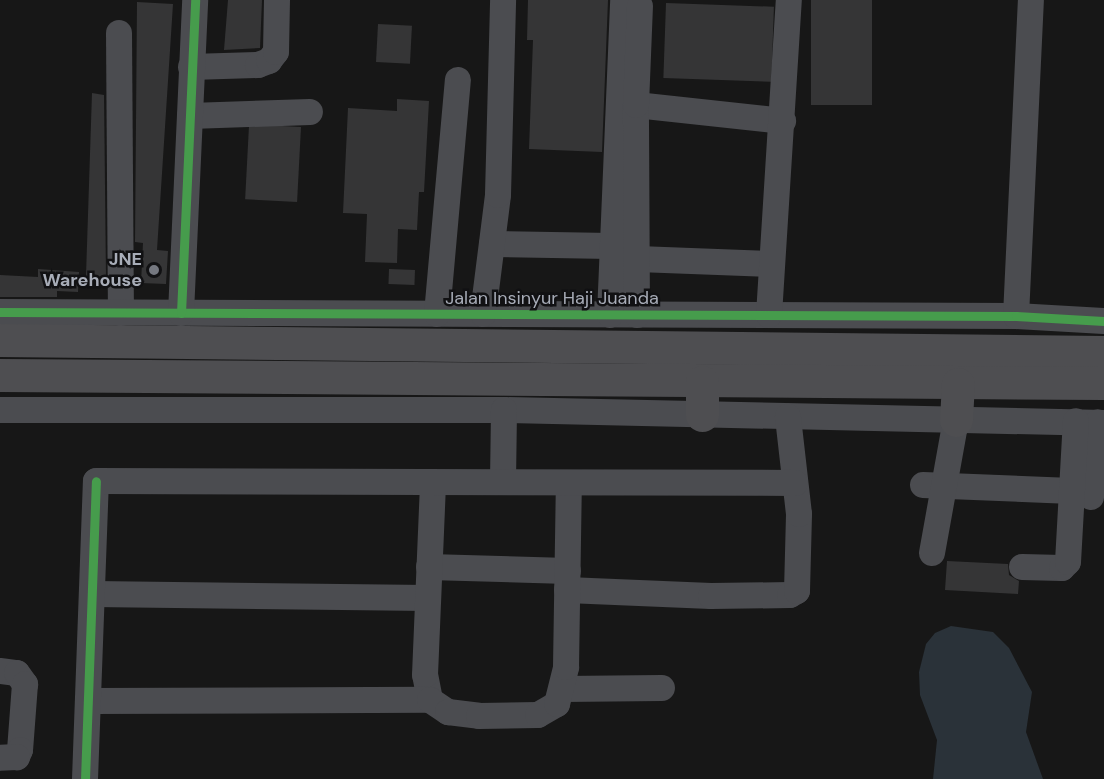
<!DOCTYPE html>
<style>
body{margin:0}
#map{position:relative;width:1104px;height:779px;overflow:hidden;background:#171717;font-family:"DM Sans",sans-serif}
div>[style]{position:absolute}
.water>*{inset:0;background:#2a3239}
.building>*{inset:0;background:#353536;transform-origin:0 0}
.minor>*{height:26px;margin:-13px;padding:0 13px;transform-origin:13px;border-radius:13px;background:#4b4c50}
.highway>*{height:33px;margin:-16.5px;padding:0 16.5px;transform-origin:16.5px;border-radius:16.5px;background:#4e4e51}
.cycleway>*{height:9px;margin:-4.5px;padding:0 4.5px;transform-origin:4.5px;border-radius:4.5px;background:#469c4c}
.dots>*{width:16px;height:16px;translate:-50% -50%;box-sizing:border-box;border:3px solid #111113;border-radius:50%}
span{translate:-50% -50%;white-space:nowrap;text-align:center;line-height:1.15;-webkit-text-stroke:5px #111113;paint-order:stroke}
.poi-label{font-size:18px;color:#a8adb8;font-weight:700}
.right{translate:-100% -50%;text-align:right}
.street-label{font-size:18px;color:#a8adb8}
</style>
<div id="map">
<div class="water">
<div style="clip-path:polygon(951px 626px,993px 632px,1009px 648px,1032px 692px,1026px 732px,1043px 779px,933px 779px,937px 740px,920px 695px,919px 672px,926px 644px,935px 633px)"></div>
</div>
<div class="building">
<div style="clip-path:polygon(228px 0,262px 0,260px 48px,224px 50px)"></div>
<div style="clip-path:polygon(528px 0,608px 0,602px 152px,529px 149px,533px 40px,527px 40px)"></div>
<div style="left:811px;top:0;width:61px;height:105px"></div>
<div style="clip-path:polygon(137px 2px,173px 4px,157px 250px,168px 251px,166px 284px,141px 283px,143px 243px,135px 242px)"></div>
<div style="left:666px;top:3px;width:108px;height:75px;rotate:2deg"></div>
<div style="left:378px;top:24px;width:34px;height:38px;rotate:3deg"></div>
<div style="clip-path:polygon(92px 93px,104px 95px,106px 278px,86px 276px)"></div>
<div style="clip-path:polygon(397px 99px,429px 101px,424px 192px,419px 192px,417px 230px,398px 229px,397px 263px,365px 262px,367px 214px,343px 213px,348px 108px,397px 111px)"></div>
<div style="left:301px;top:127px;width:75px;height:52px;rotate:93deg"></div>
<div style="clip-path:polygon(38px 269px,79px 272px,78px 292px,57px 291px,57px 297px,0 297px,0 275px,38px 277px)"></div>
<div style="left:389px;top:269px;width:26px;height:15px;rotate:2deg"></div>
<div style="clip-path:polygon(947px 561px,1008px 564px,1009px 575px,1019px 581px,1018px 594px,945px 590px)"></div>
</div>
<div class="minor">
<div style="left:119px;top:33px;width:280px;rotate:89.6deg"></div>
<div style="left:191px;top:67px;width:67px;rotate:-1.7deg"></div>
<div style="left:258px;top:65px;width:12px;rotate:-20deg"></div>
<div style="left:269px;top:61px;width:11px;rotate:-52deg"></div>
<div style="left:276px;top:52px;width:52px;rotate:-88.9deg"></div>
<div style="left:636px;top:105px;width:148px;rotate:6.2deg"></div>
<div style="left:190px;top:116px;width:120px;rotate:-1.9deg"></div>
<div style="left:492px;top:244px;width:119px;rotate:1deg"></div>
<div style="left:638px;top:259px;width:133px;rotate:2.2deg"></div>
<div style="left:0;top:312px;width:1016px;rotate:0.23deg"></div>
<div style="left:1016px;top:316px;width:88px;rotate:3.3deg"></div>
<div style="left:181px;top:313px;width:313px;rotate:-87.4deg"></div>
<div style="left:437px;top:314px;width:235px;rotate:-84.9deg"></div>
<div style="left:483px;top:314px;width:120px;rotate:-82.8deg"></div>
<div style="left:498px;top:195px;width:195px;rotate:-88.5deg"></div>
<div style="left:610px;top:315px;width:315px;rotate:-87.6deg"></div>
<div style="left:637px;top:315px;width:210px;rotate:-90.3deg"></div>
<div style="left:636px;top:105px;width:99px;rotate:-87.7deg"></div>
<div style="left:769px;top:315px;width:316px;rotate:-86.4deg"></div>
<div style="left:1016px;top:316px;width:316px;rotate:-87.3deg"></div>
<div style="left:0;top:410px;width:504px"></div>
<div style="left:504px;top:410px;width:600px;rotate:1.24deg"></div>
<div style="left:503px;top:482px;width:72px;rotate:-89.2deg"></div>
<div style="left:923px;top:485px;width:149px;rotate:2.3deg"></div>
<div style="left:1091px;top:497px;width:75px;rotate:-84.7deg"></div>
<div style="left:932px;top:553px;width:135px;rotate:-79.8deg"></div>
<div style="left:429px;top:567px;width:139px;rotate:1.6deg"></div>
<div style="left:1022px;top:567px;width:40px;rotate:1.4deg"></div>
<div style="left:1062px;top:568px;width:8px;rotate:-45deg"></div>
<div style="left:1068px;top:562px;width:141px;rotate:-86.8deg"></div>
<div style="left:567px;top:590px;width:144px;rotate:2.4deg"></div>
<div style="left:711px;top:596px;width:79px;rotate:-0.7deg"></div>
<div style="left:790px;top:595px;width:8px;rotate:-30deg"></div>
<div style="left:797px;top:591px;width:77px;rotate:-88.5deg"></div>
<div style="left:799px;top:514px;width:98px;rotate:-96.5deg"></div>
<div style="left:93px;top:594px;width:335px;rotate:0.7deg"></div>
<div style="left:0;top:671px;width:17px;rotate:7deg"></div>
<div style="left:17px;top:673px;width:14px;rotate:54deg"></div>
<div style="left:25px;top:684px;width:66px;rotate:94.3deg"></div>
<div style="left:20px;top:750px;width:8px;rotate:113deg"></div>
<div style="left:17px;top:757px;width:17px;rotate:177deg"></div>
<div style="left:563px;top:689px;width:99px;rotate:-0.6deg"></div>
<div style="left:430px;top:700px;width:25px;rotate:-101deg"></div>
<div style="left:425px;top:675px;width:193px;rotate:-87.6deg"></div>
<div style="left:91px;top:701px;width:339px;rotate:-0.2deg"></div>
<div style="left:430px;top:700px;width:22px;rotate:34deg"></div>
<div style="left:448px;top:712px;width:31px;rotate:7deg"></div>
<div style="left:479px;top:716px;width:59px;rotate:-1deg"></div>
<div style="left:538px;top:715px;width:22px;rotate:-30deg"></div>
<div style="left:557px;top:704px;width:38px;rotate:-76deg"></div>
<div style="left:566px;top:667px;width:184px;rotate:-89.1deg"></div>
<div style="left:85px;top:779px;width:298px;rotate:-87.9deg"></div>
<div style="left:96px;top:481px;width:699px;rotate:0.16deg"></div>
</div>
<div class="highway">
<div style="left:0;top:340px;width:1104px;rotate:0.62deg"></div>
<div style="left:0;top:375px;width:1104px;rotate:0.42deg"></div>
<div style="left:702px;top:382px;width:33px;rotate:90deg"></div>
<div style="left:956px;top:420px;width:36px;rotate:-87deg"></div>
</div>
<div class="cycleway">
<div style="left:0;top:312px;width:1016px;rotate:0.23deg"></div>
<div style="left:1016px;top:316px;width:88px;rotate:3.3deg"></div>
<div style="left:181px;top:313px;width:313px;rotate:-87.4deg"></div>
<div style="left:85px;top:779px;width:298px;rotate:-87.9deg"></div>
</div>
<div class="dots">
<div style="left:154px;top:270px;background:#757880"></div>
</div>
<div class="poi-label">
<span class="right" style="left:142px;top:270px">JNE<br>Warehouse</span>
</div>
<div class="street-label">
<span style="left:552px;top:298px">Jalan Insinyur Haji Juanda</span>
</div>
</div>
